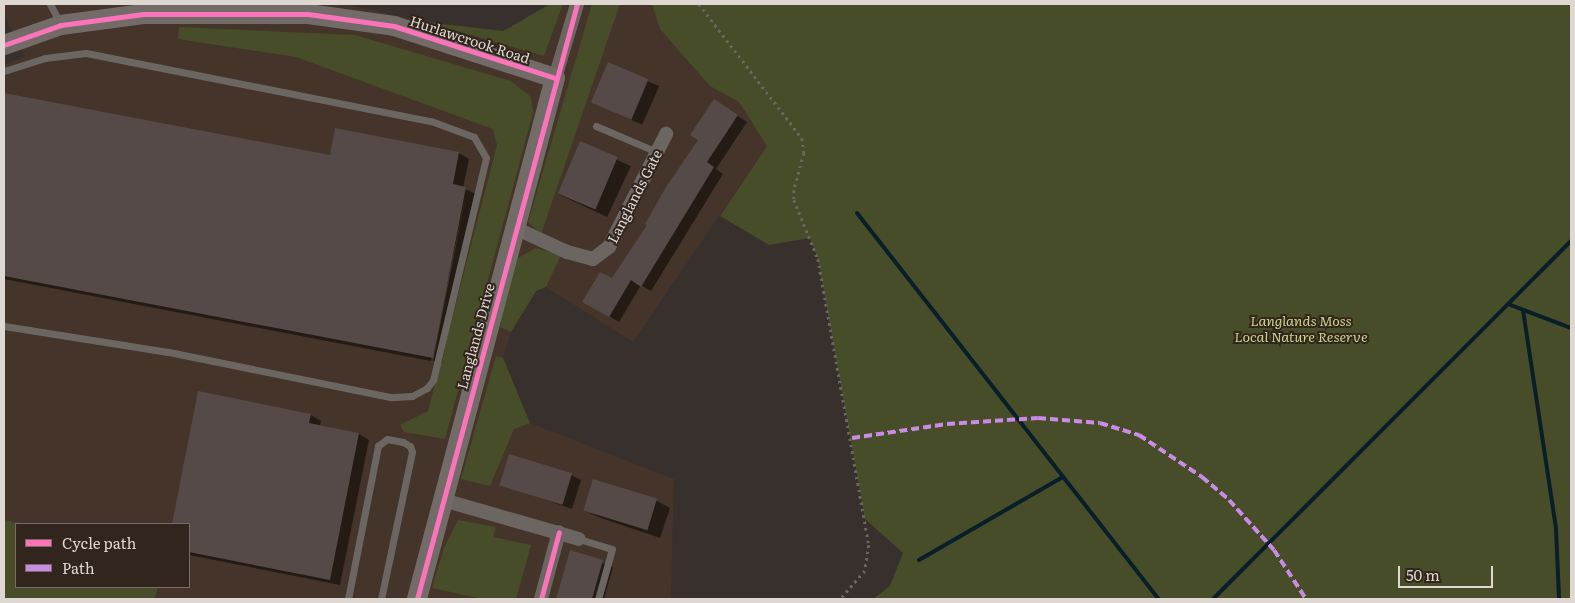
<!DOCTYPE html>
<style>
body{margin:0}
#map{position:relative;width:1575px;height:603px;overflow:hidden;background:#37302c;font-family:Literata,serif}
div>[style]{position:absolute}
.built>*{inset:0;background:#453429}
.green>*{inset:0;background:#484d29}
.shadow>*{inset:0;background:#0007;transform-origin:0 0}
.stream>*{height:4px;margin:-2px;padding:0 2px;transform-origin:2px;border-radius:2px;background:#081e29}
.building>*{inset:0;background:#554a47;transform-origin:0 0}
.path>*{height:2.5px;margin-top:-1.25px;transform-origin:0;background:repeating-linear-gradient(90deg,#6b6662 0 2.5px,transparent 0 6.5px)}
.lane>*{height:7px;margin:-3.5px;padding:0 3.5px;transform-origin:3.5px;border-radius:3.5px;background:#6c6662}
.street>*{height:14px;margin:-7px;padding:0 7px;transform-origin:7px;border-radius:7px;background:#6c6662}
.secondary>*{height:20px;margin:-10px;padding:0 10px;transform-origin:10px;border-radius:10px;background:#726b68}
.quiet>*{height:4px;margin-top:-2px;transform-origin:0;background:repeating-linear-gradient(90deg,#ca8be6 0 8px,transparent 0 12px)}
.cycleway>*{height:5px;margin:-2.5px;padding:0 2.5px;transform-origin:2.5px;border-radius:2.5px;background:#fb73b8}
span{translate:-50% -50%;white-space:nowrap;text-align:center;line-height:1.15;-webkit-text-stroke:4px #31251d;paint-order:stroke}
.street-label{font-size:14px;color:#dfd7d2}
.park-label{font-size:14px;color:#c8d489;font-style:italic}
.frame{position:absolute;inset:0;border:5px solid #dfd7d2;pointer-events:none}
.legend{position:absolute;left:15px;top:523px;width:175px;height:65px;box-sizing:border-box;background:#31251d;border:1px solid #776c65;margin:0;padding:6px 9px;list-style:none;font-size:15px;color:#dfd7d2}
.legend li{display:flex;align-items:center;gap:10px;height:25px}
.legend b{width:25px;border:1px solid #776c65}
.scale{position:absolute;left:1398px;top:566px;width:95px;height:22px;box-sizing:border-box;border:2px solid #dfd7d2;border-top:0;padding-left:6px;font-size:15px;line-height:18px;white-space:nowrap;color:#dfd7d2;-webkit-text-stroke:4px #31251d;paint-order:stroke}
</style>
<div id="map">
<div class="built">
<div style="clip-path:polygon(4px 4px,345px 4px,426px 22px,544px 56px,563px 4px,676px 4px,767px 146px,633px 342px,546px 287px,536px 291px,511px 332px,503px 358px,530px 423px,674px 479px,671px 599px,159px 599px,155px 598px,158px 587px,189px 587px,189px 524px,26px 524px,4px 520px,4px 65px,25px 56px,4px 14px)"></div>
</div>
<div class="green">
<div style="clip-path:polygon(550px 4px,563px 4px,544px 56px,426px 22px,503px 31px)"></div>
<div style="clip-path:polygon(592px 4px,620px 4px,541px 234px,528px 222px)"></div>
<div style="clip-path:polygon(652px 4px,1571px 4px,1571px 599px,873px 599px,890px 586px,903px 553px,865px 519px,818px 259px,810px 238px,769px 245px,720px 216px,767px 146px,739px 102px,710px 86px,660px 29px)"></div>
<div style="clip-path:polygon(179px 27px,355px 35px,511px 81px,531px 97px,533px 113px,445px 439px,404px 432px,400px 425px,428px 411px,497px 145px,493px 129px,296px 57px,178px 39px)"></div>
<div style="clip-path:polygon(536px 248px,561px 255px,546px 287px,536px 291px,511px 332px,500px 327px,511px 270px,518px 258px)"></div>
<div style="clip-path:polygon(496px 356px,503px 358px,530px 423px,514px 429px,490px 486px,461px 479px)"></div>
<div style="clip-path:polygon(4px 520px,26px 524px,16px 524px,16px 587px,158px 587px,155px 598px,159px 599px,4px 599px)"></div>
<div style="clip-path:polygon(458px 520px,496px 527px,493px 537px,531px 545px,516px 599px,483px 599px,432px 588px,444px 548px)"></div>
</div>
<div class="shadow">
<div style="left:609px;top:64px;width:55px;height:42px;rotate:24deg"></div>
<div style="clip-path:polygon(4px 94px,331px 157px,336px 129px,459px 153px,469px 159px,463px 188px,476px 194px,442px 363px,433px 361px,467px 190px,431px 361px,4px 279px)"></div>
<div style="clip-path:polygon(724px 107px,747px 122px,716px 169px,723px 174px,651px 291px,641px 285px,619px 322px,584px 301px,612px 280px)"></div>
<div style="left:581px;top:143px;width:55px;height:56px;rotate:25deg"></div>
<div style="clip-path:polygon(199px 393px,311px 415px,321px 421px,320px 426px,359px 434px,369px 440px,340px 585px,189px 555px,189px 524px,173px 524px)"></div>
<div style="clip-path:polygon(571px 475px,581px 480px,572px 509px,501px 484px)"></div>
<div style="clip-path:polygon(594px 480px,657px 501px,670px 508px,660px 538px,598px 517px,584px 510px)"></div>
<div style="clip-path:polygon(570px 552px,613px 567px,604px 599px,557px 599px)"></div>
</div>
<div class="stream">
<div style="left:857px;top:213px;width:490px;rotate:52deg"></div>
<div style="left:1508px;top:304px;width:67px;rotate:20.9deg"></div>
<div style="left:1523px;top:310px;width:221px;rotate:81.4deg"></div>
<div style="left:1556px;top:529px;width:70px;rotate:87.5deg"></div>
<div style="left:919px;top:560px;width:166px;rotate:-30deg"></div>
<div style="left:1213px;top:599px;width:506px;rotate:-45deg"></div>
</div>
<div class="building">
<div style="left:608px;top:62px;width:44px;height:44px;rotate:23deg"></div>
<div style="clip-path:polygon(4px 93px,330px 155px,335px 128px,459px 152px,453px 184px,466px 187px,433px 358px,4px 276px)"></div>
<div style="clip-path:polygon(714px 99px,738px 115px,707px 162px,714px 167px,641px 287px,631px 280px,609px 317px,582px 302px,600px 272px,612px 278px,647px 225px,645px 224px,666px 187px,698px 140px,690px 135px)"></div>
<div style="left:580px;top:141px;width:41px;height:57px;rotate:23deg"></div>
<div style="clip-path:polygon(198px 391px,311px 414px,309px 423px,359px 433px,330px 580px,189px 552px,189px 524px,172px 524px)"></div>
<div style="left:509px;top:454px;width:66px;height:33px;rotate:17deg"></div>
<div style="left:593px;top:479px;width:67px;height:33px;rotate:17deg"></div>
<div style="clip-path:polygon(570px 550px,603px 560px,592px 599px,556px 599px)"></div>
</div>
<div class="path">
<div style="left:699px;top:4px;width:169px;rotate:52.5deg"></div>
<div style="left:802px;top:138px;width:15px;rotate:82deg"></div>
<div style="left:804px;top:153px;width:38px;rotate:105deg"></div>
<div style="left:794px;top:190px;width:10px;rotate:90deg"></div>
<div style="left:794px;top:200px;width:64px;rotate:67.9deg"></div>
<div style="left:818px;top:259px;width:291px;rotate:79.9deg"></div>
<div style="left:869px;top:545px;width:26px;rotate:99deg"></div>
<div style="left:865px;top:571px;width:37px;rotate:131deg"></div>
</div>
<div class="lane">
<div style="left:50px;top:4px;width:21px;rotate:62deg"></div>
<div style="left:4px;top:71px;width:43px;rotate:-17.6deg"></div>
<div style="left:45px;top:58px;width:41px;rotate:-7deg"></div>
<div style="left:86px;top:53px;width:352px;rotate:11.2deg"></div>
<div style="left:431px;top:121px;width:46px;rotate:20.4deg"></div>
<div style="left:474px;top:137px;width:24px;rotate:60deg"></div>
<div style="left:486px;top:158px;width:228px;rotate:103.4deg"></div>
<div style="left:433px;top:380px;width:10px;rotate:127deg"></div>
<div style="left:427px;top:388px;width:17px;rotate:152deg"></div>
<div style="left:412px;top:396px;width:22px;rotate:177deg"></div>
<div style="left:390px;top:397px;width:227px;rotate:-168.5deg"></div>
<div style="left:168px;top:352px;width:166px;rotate:-171deg"></div>
<div style="left:596px;top:126px;width:66px;rotate:23.1deg"></div>
<div style="left:579px;top:539px;width:34px;rotate:17deg"></div>
<div style="left:612px;top:549px;width:52px;rotate:105.6deg"></div>
<div style="left:348px;top:599px;width:156px;rotate:-78.9deg"></div>
<div style="left:378px;top:446px;width:11px;rotate:-38deg"></div>
<div style="left:387px;top:439px;width:16px;rotate:11deg"></div>
<div style="left:403px;top:442px;width:8px;rotate:30deg"></div>
<div style="left:410px;top:446px;width:6px;rotate:72deg"></div>
<div style="left:412px;top:452px;width:150px;rotate:101.9deg"></div>
</div>
<div class="street">
<div style="left:555px;top:78px;width:77px;rotate:-73.4deg"></div>
<div style="left:515px;top:228px;width:57px;rotate:24.8deg"></div>
<div style="left:567px;top:252px;width:27px;rotate:15deg"></div>
<div style="left:593px;top:259px;width:20px;rotate:-37deg"></div>
<div style="left:609px;top:247px;width:127px;rotate:-63.2deg"></div>
<div style="left:443px;top:500px;width:141px;rotate:16deg"></div>
<div style="left:541px;top:599px;width:69px;rotate:-75deg"></div>
</div>
<div class="secondary">
<div style="left:4px;top:45px;width:60px;rotate:-19.3deg"></div>
<div style="left:61px;top:25px;width:83px;rotate:-7.6deg"></div>
<div style="left:143px;top:14px;width:165px"></div>
<div style="left:308px;top:14px;width:87px;rotate:7.9deg"></div>
<div style="left:394px;top:26px;width:169px;rotate:17.9deg"></div>
<div style="left:555px;top:78px;width:539px;rotate:104.84deg"></div>
</div>
<div class="quiet">
<div style="left:852px;top:438px;width:96px;rotate:-8.4deg"></div>
<div style="left:947px;top:424px;width:91px;rotate:-3.8deg"></div>
<div style="left:1038px;top:418px;width:62px;rotate:4.6deg"></div>
<div style="left:1100px;top:423px;width:41px;rotate:17.1deg"></div>
<div style="left:1139px;top:435px;width:76px;rotate:33.7deg"></div>
<div style="left:1202px;top:477px;width:35px;rotate:40deg"></div>
<div style="left:1229px;top:500px;width:67px;rotate:48deg"></div>
<div style="left:1274px;top:550px;width:59px;rotate:56.9deg"></div>
</div>
<div class="cycleway">
<div style="left:4px;top:45px;width:60px;rotate:-19.3deg"></div>
<div style="left:61px;top:25px;width:83px;rotate:-7.6deg"></div>
<div style="left:143px;top:14px;width:165px"></div>
<div style="left:308px;top:14px;width:87px;rotate:7.9deg"></div>
<div style="left:394px;top:26px;width:169px;rotate:17.9deg"></div>
<div style="left:417px;top:599px;width:616px;rotate:-74.95deg"></div>
<div style="left:541px;top:599px;width:69px;rotate:-75deg"></div>
</div>
<div class="street-label">
<span style="left:470px;top:39px;rotate:18deg">Hurlawcrook Road</span>
<span style="left:634px;top:196px;rotate:-63deg">Langlands Gate</span>
<span style="left:475px;top:336px;rotate:-75deg">Langlands Drive</span>
</div>
<div class="park-label">
<span style="left:1301px;top:328px">Langlands Moss<br>Local Nature Reserve</span>
</div>
<div class="frame"></div>
<ul class="legend">
<li><b style="height:6px;background:#fb73b8"></b>Cycle path</li>
<li><b style="height:6px;background:#ca8be6"></b>Path</li>
</ul>
<div class="scale">50 m</div>
</div>
